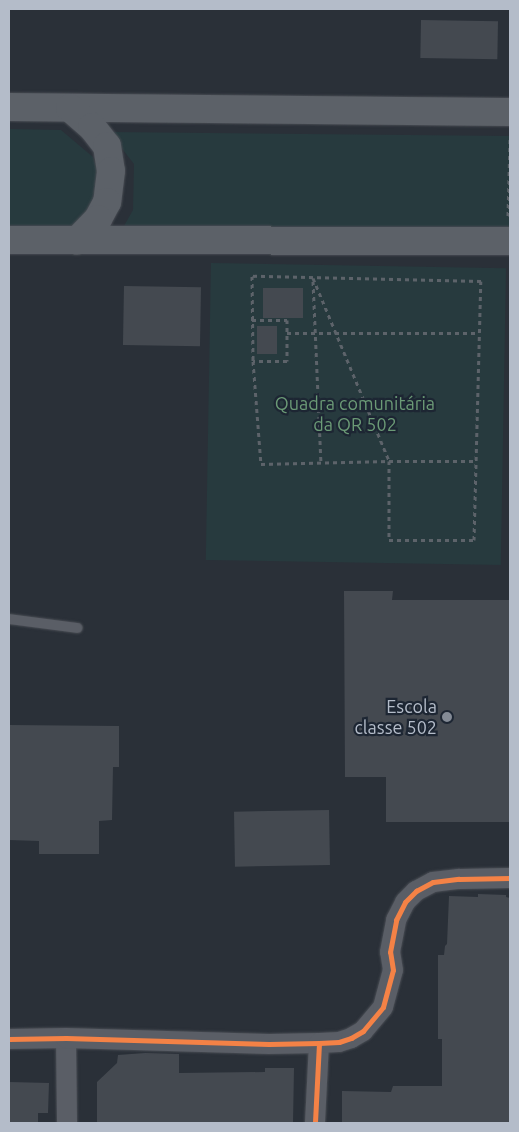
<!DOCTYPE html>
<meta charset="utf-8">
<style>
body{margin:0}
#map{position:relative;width:519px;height:1132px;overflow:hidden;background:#2a3038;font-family:Ubuntu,sans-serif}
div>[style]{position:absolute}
.green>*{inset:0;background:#273a3e;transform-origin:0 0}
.building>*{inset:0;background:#444950;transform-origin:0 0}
.path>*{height:3px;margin-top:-1.5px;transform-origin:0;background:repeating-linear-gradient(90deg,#5d636a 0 4px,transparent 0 8px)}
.roads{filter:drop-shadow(0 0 1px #484c53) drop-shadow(0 0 1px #484c53)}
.service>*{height:10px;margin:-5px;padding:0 5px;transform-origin:5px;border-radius:5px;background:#5a5e66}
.minor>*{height:20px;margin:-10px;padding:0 10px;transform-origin:10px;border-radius:10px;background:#5a5e66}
.primary>*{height:28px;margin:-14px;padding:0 14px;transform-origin:14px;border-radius:14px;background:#5c6168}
.cycleway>*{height:5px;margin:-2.5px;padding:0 2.5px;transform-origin:2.5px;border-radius:2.5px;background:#f48246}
.dots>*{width:14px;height:14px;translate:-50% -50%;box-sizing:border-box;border:2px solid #1d2633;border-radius:50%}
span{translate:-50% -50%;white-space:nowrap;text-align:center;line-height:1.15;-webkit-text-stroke:4.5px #1d2633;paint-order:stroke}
.park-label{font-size:18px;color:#6b9a76}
.poi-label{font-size:18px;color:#b4bcc9}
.right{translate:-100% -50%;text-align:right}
.frame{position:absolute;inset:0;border:10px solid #b4bcc9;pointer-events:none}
</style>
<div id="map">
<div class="green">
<div style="clip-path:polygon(9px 129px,61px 130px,93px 157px,103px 187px,71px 234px,9px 233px)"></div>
<div style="clip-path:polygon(109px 132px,510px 136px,510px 240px,116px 240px,133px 210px,134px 164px)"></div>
<div style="left:211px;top:263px;width:295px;height:297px;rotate:1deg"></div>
</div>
<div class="building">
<div style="left:421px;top:20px;width:77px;height:38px;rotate:1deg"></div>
<div style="left:124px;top:286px;width:77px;height:59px;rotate:1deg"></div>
<div style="left:263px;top:288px;width:40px;height:30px"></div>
<div style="left:277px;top:326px;width:28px;height:20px;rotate:90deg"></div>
<div style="clip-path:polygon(344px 591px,393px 591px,392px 600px,510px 600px,510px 822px,386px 822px,386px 777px,345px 777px)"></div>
<div style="clip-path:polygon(9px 725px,119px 726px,119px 767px,113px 767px,112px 820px,99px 821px,99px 854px,39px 854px,39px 841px,9px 840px)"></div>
<div style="left:329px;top:810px;width:55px;height:95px;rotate:89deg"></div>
<div style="clip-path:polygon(478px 894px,506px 895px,506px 897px,510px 898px,510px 1123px,342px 1123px,342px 1091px,391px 1092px,393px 1086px,442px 1086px,442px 1039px,438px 1039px,438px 955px,444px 955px,445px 946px,447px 944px,449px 896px,478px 897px)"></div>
<div style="clip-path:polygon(145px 1053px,179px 1054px,179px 1073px,265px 1072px,265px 1068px,294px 1068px,293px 1123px,97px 1123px,97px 1082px,117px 1063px,118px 1055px)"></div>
<div style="clip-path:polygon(9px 1082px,49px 1083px,48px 1113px,38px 1113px,38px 1123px,9px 1123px)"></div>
</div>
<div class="path">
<div style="left:508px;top:216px;width:79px;rotate:-88.5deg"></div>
<div style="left:313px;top:278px;width:198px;rotate:67.4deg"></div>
<div style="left:389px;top:461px;width:79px;rotate:90deg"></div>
<div style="left:389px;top:540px;width:85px"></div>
<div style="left:474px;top:540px;width:259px;rotate:-88.5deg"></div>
<div style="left:481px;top:281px;width:229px;rotate:-178.7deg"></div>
<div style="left:252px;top:276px;width:85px;rotate:89.3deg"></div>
<div style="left:253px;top:361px;width:103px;rotate:85.6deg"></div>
<div style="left:261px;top:464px;width:128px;rotate:-1.3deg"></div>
<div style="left:389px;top:461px;width:87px"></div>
<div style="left:313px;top:281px;width:181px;rotate:87.5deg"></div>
<div style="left:252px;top:320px;width:35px"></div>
<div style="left:287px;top:320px;width:41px;rotate:90deg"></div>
<div style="left:287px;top:361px;width:34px;rotate:180deg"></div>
<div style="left:287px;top:333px;width:192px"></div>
</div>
<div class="roads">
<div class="service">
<div style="left:9px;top:619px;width:69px;rotate:7.5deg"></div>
</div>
<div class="minor">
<div style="left:66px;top:1038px;width:85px;rotate:89.3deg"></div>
<div style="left:9px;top:1039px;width:57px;rotate:-1deg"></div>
<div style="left:66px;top:1038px;width:203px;rotate:1.7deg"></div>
<div style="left:269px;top:1044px;width:50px;rotate:-1.1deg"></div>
<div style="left:319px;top:1043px;width:80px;rotate:92.9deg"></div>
<div style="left:319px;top:1043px;width:20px;rotate:-3deg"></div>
<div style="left:339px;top:1042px;width:13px;rotate:-18deg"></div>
<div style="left:351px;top:1038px;width:14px;rotate:-30deg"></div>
<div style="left:363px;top:1031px;width:31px;rotate:-50deg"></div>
<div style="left:383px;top:1007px;width:38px;rotate:-75deg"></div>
<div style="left:393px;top:970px;width:18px;rotate:-99deg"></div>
<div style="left:390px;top:952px;width:33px;rotate:-79deg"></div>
<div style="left:396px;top:920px;width:20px;rotate:-63deg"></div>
<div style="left:405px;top:902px;width:16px;rotate:-45deg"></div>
<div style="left:416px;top:891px;width:19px;rotate:-28deg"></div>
<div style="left:433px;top:882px;width:26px;rotate:-7deg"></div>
<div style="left:459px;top:879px;width:51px;rotate:-1.1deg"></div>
</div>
<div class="primary">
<div style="left:9px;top:107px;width:501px;rotate:0.57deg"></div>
<div style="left:70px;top:108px;width:29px;rotate:41deg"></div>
<div style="left:92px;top:127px;width:24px;rotate:52deg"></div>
<div style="left:107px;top:146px;width:25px;rotate:81deg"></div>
<div style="left:111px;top:171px;width:31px;rotate:97deg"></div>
<div style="left:107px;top:202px;width:19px;rotate:118deg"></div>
<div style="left:98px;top:219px;width:30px;rotate:134deg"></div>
<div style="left:9px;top:240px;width:501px;rotate:0.11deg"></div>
</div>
</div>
<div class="cycleway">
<div style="left:9px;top:1039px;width:57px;rotate:-1deg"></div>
<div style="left:66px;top:1038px;width:203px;rotate:1.7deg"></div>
<div style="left:269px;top:1044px;width:50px;rotate:-1.1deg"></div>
<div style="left:319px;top:1043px;width:80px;rotate:92.9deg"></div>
<div style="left:319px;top:1043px;width:20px;rotate:-3deg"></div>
<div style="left:339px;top:1042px;width:13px;rotate:-18deg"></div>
<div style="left:351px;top:1038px;width:14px;rotate:-30deg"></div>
<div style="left:363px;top:1031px;width:31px;rotate:-50deg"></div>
<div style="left:383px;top:1007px;width:38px;rotate:-75deg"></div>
<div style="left:393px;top:970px;width:18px;rotate:-99deg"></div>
<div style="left:390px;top:952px;width:33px;rotate:-79deg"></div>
<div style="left:396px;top:920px;width:20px;rotate:-63deg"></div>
<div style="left:405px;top:902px;width:16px;rotate:-45deg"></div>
<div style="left:416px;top:891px;width:19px;rotate:-28deg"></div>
<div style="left:433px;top:882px;width:26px;rotate:-7deg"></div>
<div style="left:459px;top:879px;width:51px;rotate:-1.1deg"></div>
</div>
<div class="dots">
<div style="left:447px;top:717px;background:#848b96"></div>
</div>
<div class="park-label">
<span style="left:355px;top:414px">Quadra comunitária<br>da QR 502</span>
</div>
<div class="poi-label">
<span class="right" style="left:437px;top:717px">Escola<br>classe 502</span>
</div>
<div class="frame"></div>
</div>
